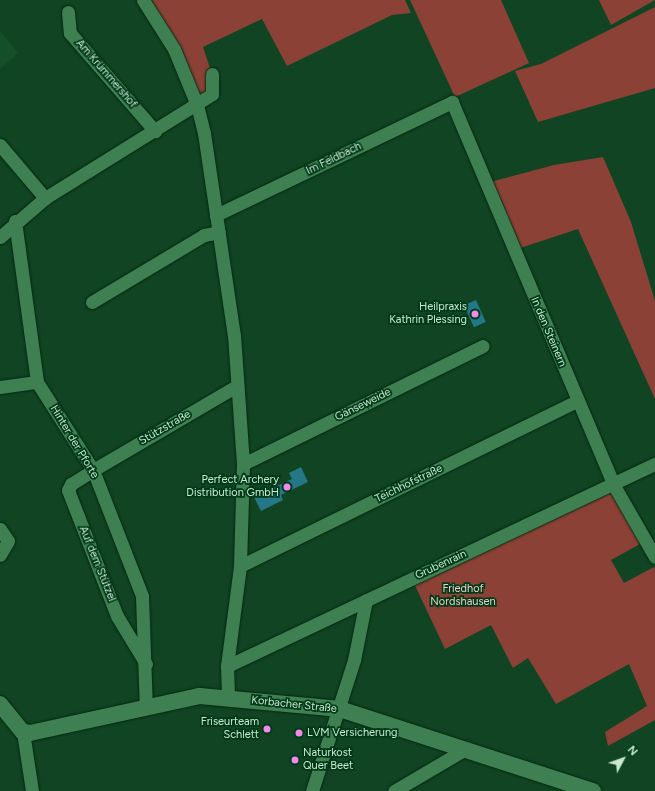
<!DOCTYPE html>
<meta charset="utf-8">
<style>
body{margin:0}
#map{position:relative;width:655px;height:791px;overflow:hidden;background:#104423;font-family:Figtree,sans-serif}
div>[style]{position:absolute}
.built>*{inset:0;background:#144f29}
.green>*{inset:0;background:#8b4135}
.building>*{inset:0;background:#247786;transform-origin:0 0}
.roads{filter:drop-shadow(0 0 1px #042811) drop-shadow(0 0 1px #042811)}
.minor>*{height:13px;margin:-6.5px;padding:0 6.5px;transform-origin:6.5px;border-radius:6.5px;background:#3e8051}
.tertiary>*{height:16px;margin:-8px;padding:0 8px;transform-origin:8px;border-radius:8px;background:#3e8051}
.dots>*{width:11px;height:11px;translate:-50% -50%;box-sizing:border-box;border:2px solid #013a19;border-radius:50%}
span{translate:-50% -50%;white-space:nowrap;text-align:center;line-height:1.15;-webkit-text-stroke:3.5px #013a19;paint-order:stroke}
.street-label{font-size:11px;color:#c9ead0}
.poi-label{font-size:11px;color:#c9ead0}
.right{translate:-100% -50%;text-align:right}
.left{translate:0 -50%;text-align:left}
.park-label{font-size:11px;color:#eecec8}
.north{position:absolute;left:603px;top:739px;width:40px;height:40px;-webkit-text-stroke:3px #013a19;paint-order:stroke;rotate:49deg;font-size:11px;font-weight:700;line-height:16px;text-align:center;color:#c9ead0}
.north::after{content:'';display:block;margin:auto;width:14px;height:18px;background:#c9ead0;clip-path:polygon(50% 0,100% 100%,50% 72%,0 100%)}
</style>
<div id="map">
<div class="built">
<div style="clip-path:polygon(0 31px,18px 53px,0 69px)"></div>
</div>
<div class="green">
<div style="clip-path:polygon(143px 0,405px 0,411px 13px,392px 15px,287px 66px,262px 19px,203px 47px,212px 74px,212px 94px,197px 105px)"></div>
<div style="clip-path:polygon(410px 0,501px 0,529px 63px,455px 97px)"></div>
<div style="clip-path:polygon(599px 0,655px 0,611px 25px)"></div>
<div style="clip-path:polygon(655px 7px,655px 88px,538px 122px,515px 71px,541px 64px)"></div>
<div style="clip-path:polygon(603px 157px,631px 222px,655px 301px,655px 399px,578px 229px,514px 250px,486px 183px,554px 165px)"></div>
<div style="clip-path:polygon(613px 484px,640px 544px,611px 560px,624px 583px,654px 567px,655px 570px,655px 720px,608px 746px,605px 732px,647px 706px,629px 664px,556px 704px,528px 658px,513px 668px,491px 625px,445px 649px,412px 579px)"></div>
</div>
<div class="building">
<div style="left:476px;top:300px;width:24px;height:13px;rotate:66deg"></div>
<div style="clip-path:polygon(301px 467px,308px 482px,281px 495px,283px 500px,261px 511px,254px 497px,292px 479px,289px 473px)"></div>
</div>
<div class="roads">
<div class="minor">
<div style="left:143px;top:0;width:58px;rotate:57.7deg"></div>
<div style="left:174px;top:49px;width:61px;rotate:67.7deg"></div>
<div style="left:197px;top:105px;width:29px;rotate:76deg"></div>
<div style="left:204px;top:133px;width:204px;rotate:81.6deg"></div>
<div style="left:234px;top:335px;width:129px;rotate:86deg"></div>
<div style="left:243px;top:464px;width:102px;rotate:91.7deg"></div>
<div style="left:240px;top:566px;width:101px;rotate:97.4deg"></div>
<div style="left:227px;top:666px;width:32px;rotate:88deg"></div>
<div style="left:68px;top:12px;width:21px;rotate:85deg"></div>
<div style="left:70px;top:33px;width:130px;rotate:49.1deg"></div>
<div style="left:0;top:145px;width:70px;rotate:49.7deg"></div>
<div style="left:216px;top:215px;width:262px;rotate:-25.6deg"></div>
<div style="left:452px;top:102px;width:415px;rotate:67.1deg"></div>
<div style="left:613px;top:484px;width:84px;rotate:60.1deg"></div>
<div style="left:15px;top:221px;width:162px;rotate:82.2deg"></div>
<div style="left:37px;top:382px;width:104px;rotate:57.5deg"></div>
<div style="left:93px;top:470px;width:135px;rotate:68.7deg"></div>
<div style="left:142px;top:596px;width:112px;rotate:88deg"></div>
<div style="left:0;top:237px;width:60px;rotate:-40.9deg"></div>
<div style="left:45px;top:198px;width:197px;rotate:-31.9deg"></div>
<div style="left:212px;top:94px;width:20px;rotate:-90deg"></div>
<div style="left:92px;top:302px;width:131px;rotate:-30.9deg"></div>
<div style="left:204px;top:235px;width:15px;rotate:-11deg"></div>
<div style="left:0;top:387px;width:37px;rotate:-8deg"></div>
<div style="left:243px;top:464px;width:267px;rotate:-26.2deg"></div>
<div style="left:0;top:529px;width:14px;rotate:56deg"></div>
<div style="left:8px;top:541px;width:16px;rotate:120deg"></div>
<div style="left:240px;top:566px;width:375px;rotate:-26.1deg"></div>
<div style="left:146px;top:664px;width:56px;rotate:-121.1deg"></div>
<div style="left:117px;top:616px;width:135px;rotate:-111.3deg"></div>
<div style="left:68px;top:490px;width:7px;rotate:-63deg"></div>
<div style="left:71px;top:484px;width:26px;rotate:-32deg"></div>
<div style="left:93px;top:470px;width:167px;rotate:-30.3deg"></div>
<div style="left:227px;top:666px;width:473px;rotate:-25.3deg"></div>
<div style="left:23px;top:732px;width:60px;rotate:81.3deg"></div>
<div style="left:312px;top:791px;width:138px;rotate:-72.2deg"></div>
<div style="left:354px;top:660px;width:61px;rotate:-78.7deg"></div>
<div style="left:394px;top:791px;width:81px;rotate:-30.4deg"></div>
</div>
<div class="tertiary">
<div style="left:0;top:704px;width:36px;rotate:51deg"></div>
<div style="left:23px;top:732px;width:7px;rotate:8deg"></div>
<div style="left:30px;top:733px;width:174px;rotate:-12.3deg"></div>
<div style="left:200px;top:696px;width:141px;rotate:5.3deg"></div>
<div style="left:340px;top:709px;width:266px;rotate:18deg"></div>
</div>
</div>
<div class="dots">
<div style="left:475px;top:314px;background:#f788eb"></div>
<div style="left:287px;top:487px;background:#f788eb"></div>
<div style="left:267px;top:729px;background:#f788eb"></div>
<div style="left:299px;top:733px;background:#f788eb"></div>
<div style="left:295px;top:760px;background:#f788eb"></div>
</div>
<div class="street-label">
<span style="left:106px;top:74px;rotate:49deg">Am Krümmershof</span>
<span style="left:334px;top:159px;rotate:-26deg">Im Feldbach</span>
<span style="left:548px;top:332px;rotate:67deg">In den Steinern</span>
<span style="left:363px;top:405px;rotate:-26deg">Gänseweide</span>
<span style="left:165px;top:428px;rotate:-30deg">Stützstraße</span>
<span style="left:74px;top:442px;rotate:59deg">Hinter der Pforte</span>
<span style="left:409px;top:484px;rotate:-26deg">Teichhofstraße</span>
<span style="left:97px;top:564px;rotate:68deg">Auf dem Stützel</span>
<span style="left:441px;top:565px;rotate:-25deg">Grubenrain</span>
<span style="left:294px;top:705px;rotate:6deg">Korbacher Straße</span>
</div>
<div class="poi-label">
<span class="right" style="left:467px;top:314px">Heilpraxis<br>Kathrin Plessing</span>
<span class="right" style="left:279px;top:487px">Perfect Archery<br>Distribution GmbH</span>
<span class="right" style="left:259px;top:729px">Friseurteam<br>Schlett</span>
<span class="left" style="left:307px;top:733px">LVM Versicherung</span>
<span class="left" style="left:303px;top:760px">Naturkost<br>Quer Beet</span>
</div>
<div class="park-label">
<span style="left:463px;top:596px">Friedhof<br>Nordshausen</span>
</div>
<div class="north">N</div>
</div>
